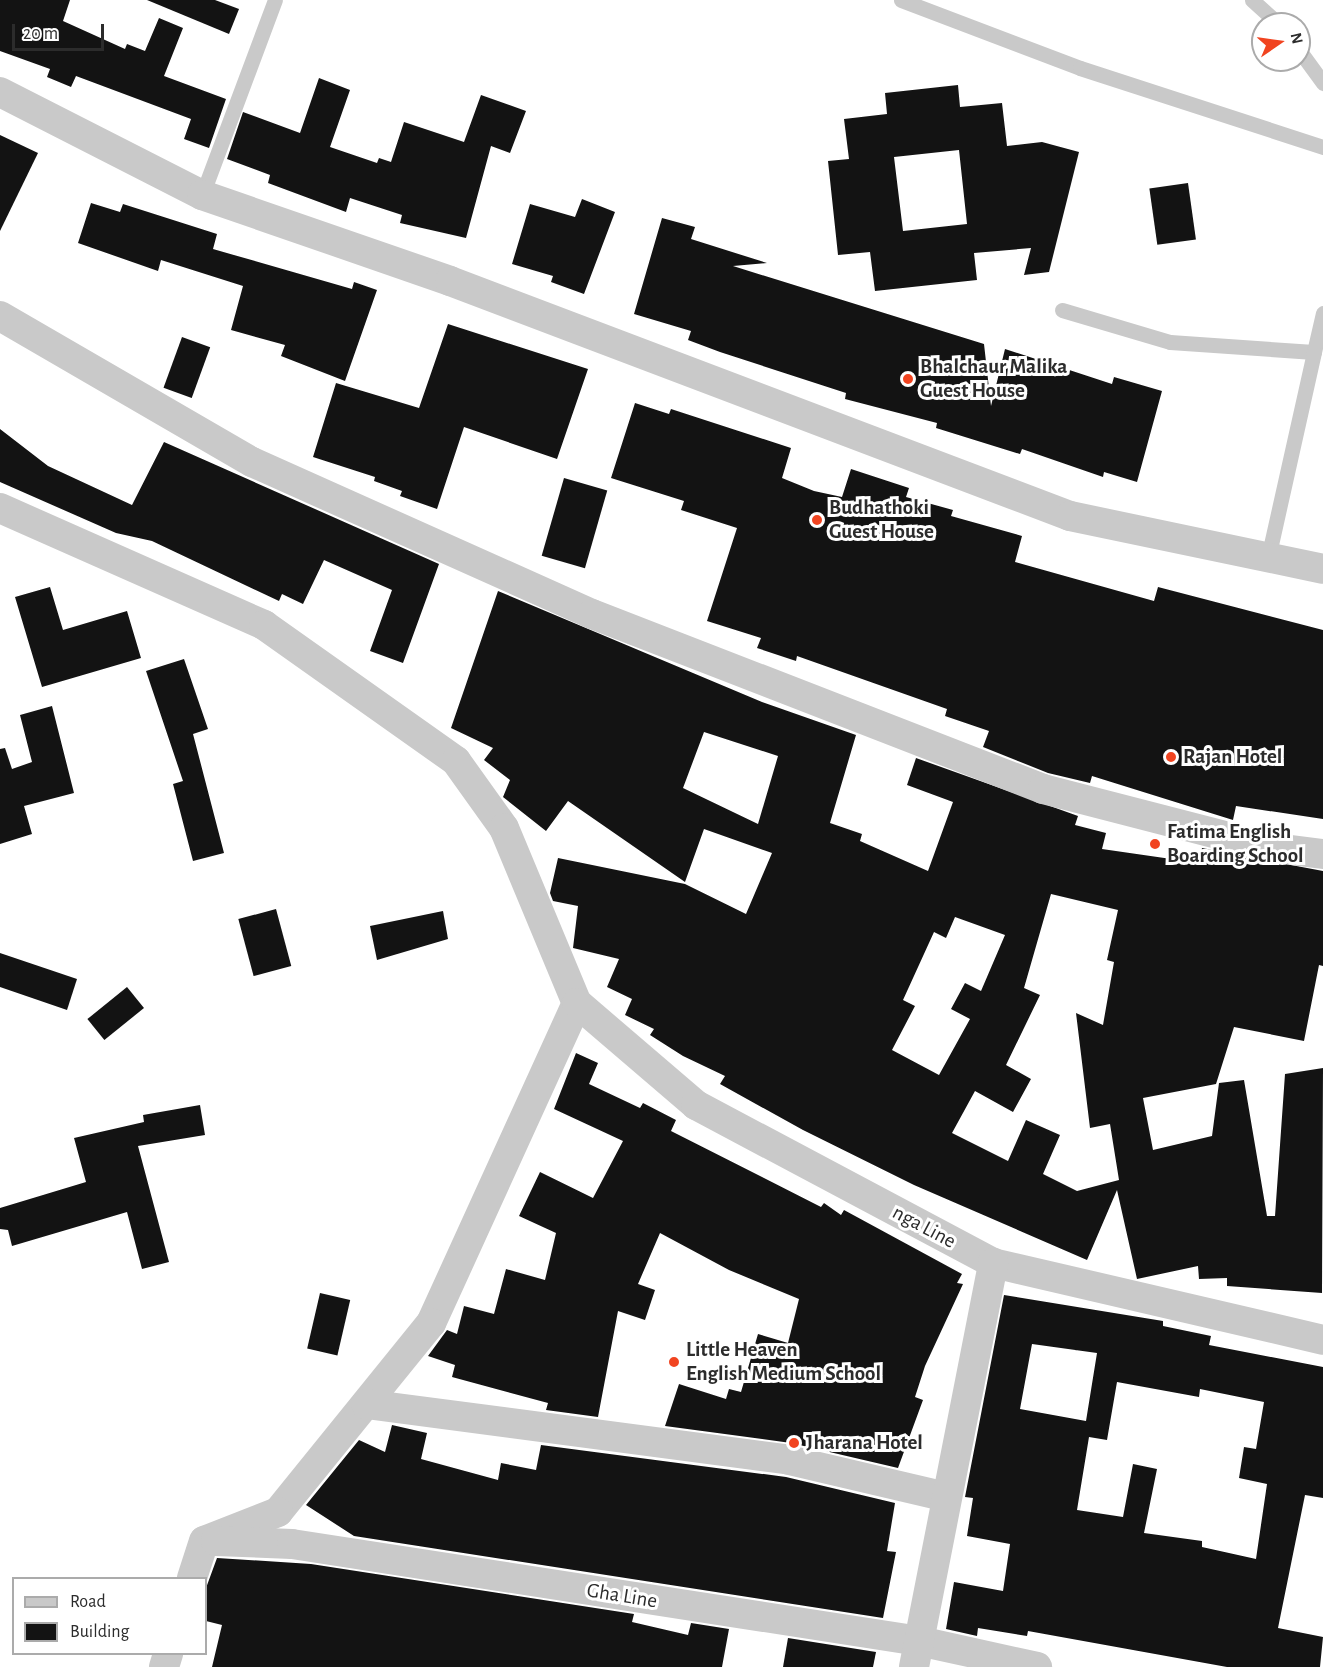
<!DOCTYPE html>
<style>
body{margin:0}
#map{position:relative;width:1323px;height:1667px;overflow:hidden;background:#fff;font-family:"Alegreya Sans",sans-serif}
div>[style]{position:absolute}
.building>*{inset:0;background:#131313;transform-origin:0 0}
.service>*{height:15px;margin:-7.5px;padding:0 7.5px;transform-origin:7.5px;border-radius:7.5px;background:#c9c9c9}
.minor>*{height:30px;margin:-15px;padding:0 15px;transform-origin:15px;border-radius:15px;background:#c9c9c9}
.dots>*{width:16px;height:16px;translate:-50% -50%;box-sizing:border-box;border:3px solid #fff;border-radius:50%}
span{translate:-50% -50%;white-space:nowrap;text-align:center;line-height:1.15;-webkit-text-stroke:6px #fff;paint-order:stroke}
.poi-label{font-size:21px;color:#2c2c2c;font-weight:700}
.left{translate:0 -50%;text-align:left}
.street-label{font-size:21px;color:#2c2c2c}
.legend{position:absolute;left:12px;top:1577px;width:195px;height:78px;box-sizing:border-box;background:#fff;border:2px solid #ababab;margin:0;padding:8px 10px;list-style:none;font-size:18px;color:#2c2c2c}
.legend li{display:flex;align-items:center;gap:12px;height:30px}
.legend b{width:30px;border:2px solid #ababab}
.north{position:absolute;left:1251px;top:12px;width:60px;height:60px;box-sizing:border-box;background:#fff;border:2px solid #ababab;border-radius:50%;rotate:77deg;font-size:16px;font-weight:700;line-height:24px;text-align:center;color:#2c2c2c}
.north::after{content:'';display:block;margin:auto;width:21px;height:27px;background:#f14420;clip-path:polygon(50% 0,100% 100%,50% 72%,0 100%)}
.scale{position:absolute;left:12px;top:24px;width:92px;height:27px;box-sizing:border-box;border:3px solid #2c2c2c;border-top:0;padding-left:8px;font-size:18px;line-height:21px;white-space:nowrap;color:#2c2c2c;-webkit-text-stroke:4px #fff;paint-order:stroke}
</style>
<div id="map">
<div class="building">
<div style="clip-path:polygon(0 0,70px 0,63px 21px,125px 49px,127px 44px,145px 51px,159px 18px,183px 28px,164px 76px,226px 99px,209px 148px,184px 139px,191px 119px,76px 76px,71px 87px,47px 77px,50px 69px,0 51px)"></div>
<div style="clip-path:polygon(147px 0,215px 0,239px 9px,229px 34px)"></div>
<div style="clip-path:polygon(319px 78px,350px 90px,330px 147px,377px 163px,379px 158px,391px 162px,404px 122px,464px 142px,481px 95px,526px 111px,510px 153px,491px 146px,466px 238px,400px 223px,402px 215px,350px 198px,346px 212px,268px 183px,270px 175px,227px 159px,243px 112px,300px 133px)"></div>
<div style="clip-path:polygon(evenodd,958px 85px,960px 107px,1002px 103px,1007px 146px,1042px 142px,1079px 152px,1049px 272px,1024px 275px,1031px 248px,974px 253px,977px 280px,875px 291px,870px 252px,838px 255px,828px 161px,849px 159px,844px 119px,887px 114px,885px 93px,958px 85px,959px 150px,967px 224px,903px 231px,894px 157px,959px 150px)"></div>
<div style="clip-path:polygon(0 135px,38px 153px,0 231px)"></div>
<div style="left:1188px;top:183px;width:57px;height:39px;rotate:82deg"></div>
<div style="clip-path:polygon(582px 199px,615px 212px,584px 294px,551px 282px,553px 276px,512px 264px,530px 204px,575px 217px)"></div>
<div style="clip-path:polygon(91px 203px,120px 212px,123px 204px,217px 234px,213px 249px,352px 289px,354px 282px,377px 290px,345px 381px,281px 356px,285px 345px,231px 330px,243px 286px,161px 260px,158px 271px,78px 243px)"></div>
<div style="clip-path:polygon(662px 218px,695px 227px,691px 239px,767px 263px,733px 266px,984px 344px,991px 406px,1005px 349px,1112px 384px,1114px 377px,1162px 391px,1137px 482px,1104px 472px,1103px 477px,1022px 449px,1020px 454px,936px 428px,937px 423px,845px 399px,846px 393px,720px 352px,688px 340px,691px 331px,634px 314px)"></div>
<div style="clip-path:polygon(448px 324px,588px 369px,557px 459px,464px 427px,437px 509px,400px 496px,402px 491px,374px 481px,375px 477px,313px 457px,336px 383px,419px 408px)"></div>
<div style="left:182px;top:337px;width:30px;height:54px;rotate:20deg"></div>
<div style="clip-path:polygon(635px 403px,669px 414px,671px 409px,791px 448px,782px 478px,814px 491px,842px 497px,851px 469px,909px 488px,906px 497px,953px 510px,951px 516px,1022px 536px,1015px 562px,1154px 601px,1158px 587px,1323px 630px,1323px 819px,1236px 806px,1233px 820px,1092px 776px,1090px 783px,1048px 773px,983px 747px,989px 731px,945px 716px,947px 709px,797px 656px,796px 661px,757px 648px,761px 638px,707px 621px,737px 528px,681px 510px,684px 501px,611px 478px)"></div>
<div style="clip-path:polygon(0 429px,48px 466px,132px 505px,164px 442px,439px 564px,403px 663px,370px 651px,392px 590px,324px 560px,303px 604px,282px 594px,279px 601px,152px 541px,116px 533px,0 482px)"></div>
<div style="left:564px;top:478px;width:45px;height:81px;rotate:16deg"></div>
<div style="clip-path:polygon(50px 587px,63px 630px,127px 611px,141px 658px,42px 687px,15px 597px)"></div>
<div style="clip-path:polygon(evenodd,498px 591px,762px 702px,856px 735px,830px 823px,862px 834px,860px 841px,928px 871px,953px 802px,907px 785px,916px 758px,1078px 816px,1075px 825px,1106px 833px,1102px 849px,1199px 863px,1202px 848px,1323px 871px,1323px 966px,1319px 965px,1304px 1041px,1234px 1027px,1216px 1084px,1143px 1098px,1153px 1150px,1212px 1136px,1219px 1083px,1244px 1080px,1267px 1216px,1275px 1216px,1285px 1074px,1323px 1068px,1322px 1293px,1227px 1286px,1227px 1278px,1199px 1279px,1198px 1266px,1137px 1279px,1117px 1190px,1087px 1260px,914px 1185px,803px 1130px,720px 1084px,725px 1076px,683px 1056px,650px 1035px,654px 1029px,625px 1015px,632px 999px,607px 987px,619px 959px,573px 948px,578px 906px,553px 901px,550px 893px,558px 858px,685px 884px,746px 914px,772px 853px,704px 829px,685px 882px,568px 801px,546px 831px,503px 797px,510px 780px,484px 760px,493px 748px,451px 728px,498px 591px,704px 732px,778px 756px,758px 824px,683px 788px,704px 732px,498px 591px,1051px 894px,1118px 910px,1107px 960px,1114px 962px,1103px 1025px,1076px 1013px,1090px 1128px,1110px 1124px,1119px 1180px,1077px 1191px,1043px 1174px,1060px 1135px,1026px 1120px,1008px 1161px,952px 1133px,975px 1091px,1013px 1112px,1031px 1079px,1006px 1065px,1040px 995px,1024px 988px,1051px 894px,498px 591px,955px 917px,1005px 935px,981px 991px,965px 983px,951px 1009px,970px 1019px,939px 1075px,892px 1050px,915px 1006px,903px 1000px,934px 932px,946px 938px,955px 917px)"></div>
<div style="clip-path:polygon(184px 659px,208px 729px,193px 734px,224px 853px,193px 861px,173px 784px,183px 781px,146px 671px)"></div>
<div style="clip-path:polygon(52px 706px,74px 793px,24px 806px,32px 834px,0 844px,0 749px,5px 748px,12px 769px,32px 762px,20px 715px)"></div>
<div style="left:276px;top:909px;width:59px;height:39px;rotate:75deg"></div>
<div style="clip-path:polygon(443px 911px,448px 939px,377px 960px,370px 926px)"></div>
<div style="clip-path:polygon(0 953px,77px 979px,67px 1010px,0 987px)"></div>
<div style="left:127px;top:987px;width:27px;height:51px;rotate:51deg"></div>
<div style="clip-path:polygon(576px 1053px,598px 1063px,589px 1084px,640px 1108px,643px 1103px,676px 1120px,671px 1131px,821px 1207px,824px 1203px,841px 1215px,844px 1210px,962px 1274px,957px 1283px,963px 1284px,925px 1366px,915px 1397px,923px 1400px,898px 1468px,791px 1443px,665px 1426px,679px 1384px,726px 1399px,729px 1389px,741px 1392px,758px 1334px,788px 1343px,799px 1299px,729px 1270px,660px 1233px,638px 1284px,655px 1290px,645px 1320px,618px 1311px,598px 1417px,546px 1410px,548px 1403px,452px 1377px,455px 1365px,428px 1356px,447px 1330px,457px 1334px,464px 1306px,494px 1314px,506px 1269px,545px 1280px,556px 1233px,519px 1216px,540px 1172px,593px 1198px,623px 1141px,554px 1109px)"></div>
<div style="clip-path:polygon(200px 1105px,205px 1135px,138px 1146px,169px 1262px,142px 1269px,127px 1212px,12px 1246px,8px 1230px,0 1229px,0 1208px,86px 1182px,74px 1138px,144px 1122px,143px 1115px)"></div>
<div style="left:320px;top:1293px;width:31px;height:57px;rotate:13deg"></div>
<div style="clip-path:polygon(evenodd,1004px 1295px,1163px 1321px,1163px 1326px,1211px 1336px,1209px 1345px,1323px 1367px,1323px 1498px,1305px 1495px,1278px 1628px,1323px 1637px,1320px 1667px,1227px 1667px,1028px 1631px,1027px 1636px,978px 1628px,977px 1636px,946px 1629px,954px 1582px,1003px 1591px,1010px 1544px,967px 1536px,973px 1498px,965px 1497px,1004px 1295px,1032px 1344px,1097px 1353px,1086px 1421px,1020px 1409px,1032px 1344px,1004px 1295px,1117px 1382px,1199px 1397px,1200px 1389px,1264px 1402px,1256px 1449px,1244px 1447px,1239px 1478px,1267px 1484px,1256px 1559px,1202px 1547px,1202px 1541px,1144px 1533px,1157px 1469px,1133px 1464px,1123px 1517px,1077px 1510px,1089px 1437px,1107px 1440px,1117px 1382px)"></div>
<div style="clip-path:polygon(392px 1425px,427px 1433px,421px 1459px,498px 1480px,501px 1463px,536px 1470px,541px 1445px,786px 1477px,895px 1503px,887px 1551px,896px 1552px,883px 1618px,354px 1536px,306px 1505px,359px 1440px,385px 1452px)"></div>
<div style="clip-path:polygon(217px 1558px,311px 1564px,634px 1614px,632px 1622px,688px 1635px,691px 1623px,729px 1629px,722px 1667px,212px 1667px,222px 1625px,206px 1621px,206px 1588px)"></div>
<div style="clip-path:polygon(788px 1638px,876px 1652px,873px 1667px,783px 1667px)"></div>
</div>
<div class="service">
<div style="left:901px;top:0;width:191px;rotate:20.8deg"></div>
<div style="left:1080px;top:68px;width:256px;rotate:18deg"></div>
<div style="left:1252px;top:0;width:36px;rotate:42deg"></div>
<div style="left:1299px;top:50px;width:41px;rotate:54deg"></div>
<div style="left:202px;top:195px;width:208px;rotate:-69.5deg"></div>
<div style="left:1062px;top:310px;width:113px;rotate:16.5deg"></div>
<div style="left:1170px;top:342px;width:144px;rotate:4deg"></div>
<div style="left:1314px;top:352px;width:40px;rotate:-77deg"></div>
<div style="left:1268px;top:558px;width:211px;rotate:-77.4deg"></div>
</div>
<div class="minor">
<div style="left:0;top:92px;width:227px;rotate:27deg"></div>
<div style="left:202px;top:195px;width:262px;rotate:19.1deg"></div>
<div style="left:450px;top:281px;width:663px;rotate:20.76deg"></div>
<div style="left:1070px;top:516px;width:258px;rotate:11.8deg"></div>
<div style="left:0;top:316px;width:291px;rotate:30.1deg"></div>
<div style="left:252px;top:462px;width:372px;rotate:24.1deg"></div>
<div style="left:592px;top:614px;width:484px;rotate:21.2deg"></div>
<div style="left:1043px;top:789px;width:232px;rotate:14.5deg"></div>
<div style="left:1268px;top:847px;width:55px;rotate:7.3deg"></div>
<div style="left:0;top:508px;width:289px;rotate:23.9deg"></div>
<div style="left:264px;top:625px;width:235px;rotate:35.3deg"></div>
<div style="left:456px;top:761px;width:82px;rotate:54.4deg"></div>
<div style="left:504px;top:828px;width:190px;rotate:67.4deg"></div>
<div style="left:577px;top:1003px;width:352px;rotate:114.5deg"></div>
<div style="left:431px;top:1323px;width:243px;rotate:129deg"></div>
<div style="left:278px;top:1512px;width:79px;rotate:158.6deg"></div>
<div style="left:204px;top:1541px;width:39px;rotate:108deg"></div>
<div style="left:577px;top:1003px;width:157px;rotate:40.6deg"></div>
<div style="left:696px;top:1105px;width:336px;rotate:28deg"></div>
<div style="left:993px;top:1263px;width:339px;rotate:13.1deg"></div>
<div style="left:366px;top:1404px;width:427px;rotate:7.5deg"></div>
<div style="left:789px;top:1460px;width:162px;rotate:13.2deg"></div>
<div style="left:216px;top:1541px;width:76px;rotate:2.3deg"></div>
<div style="left:292px;top:1544px;width:634px;rotate:8.79deg"></div>
<div style="left:919px;top:1641px;width:121px;rotate:12.4deg"></div>
<div style="left:164px;top:1667px;width:14px;rotate:-73deg"></div>
<div style="left:914px;top:1667px;width:412px;rotate:-78.9deg"></div>
</div>
<div class="dots">
<div style="left:908px;top:379px;background:#f14420"></div>
<div style="left:817px;top:520px;background:#f14420"></div>
<div style="left:1171px;top:757px;background:#f14420"></div>
<div style="left:1155px;top:844px;background:#f14420"></div>
<div style="left:674px;top:1362px;background:#f14420"></div>
<div style="left:794px;top:1443px;background:#f14420"></div>
</div>
<div class="poi-label">
<span class="left" style="left:920px;top:379px">Bhalchaur Malika<br>Guest House</span>
<span class="left" style="left:829px;top:520px">Budhathoki<br>Guest House</span>
<span class="left" style="left:1183px;top:757px">Rajan Hotel</span>
<span class="left" style="left:1167px;top:844px">Fatima English<br>Boarding School</span>
<span class="left" style="left:686px;top:1362px">Little Heaven<br>English Medium School</span>
<span class="left" style="left:806px;top:1443px">Jharana Hotel</span>
</div>
<div class="street-label">
<span style="left:924px;top:1227px;rotate:28deg">nga Line</span>
<span style="left:622px;top:1596px;rotate:9deg">Gha Line</span>
</div>
<ul class="legend">
<li><b style="height:8px;background:#c9c9c9"></b>Road</li>
<li><b style="height:16px;background:#131313"></b>Building</li>
</ul>
<div class="north">N</div>
<div class="scale">20 m</div>
</div>
